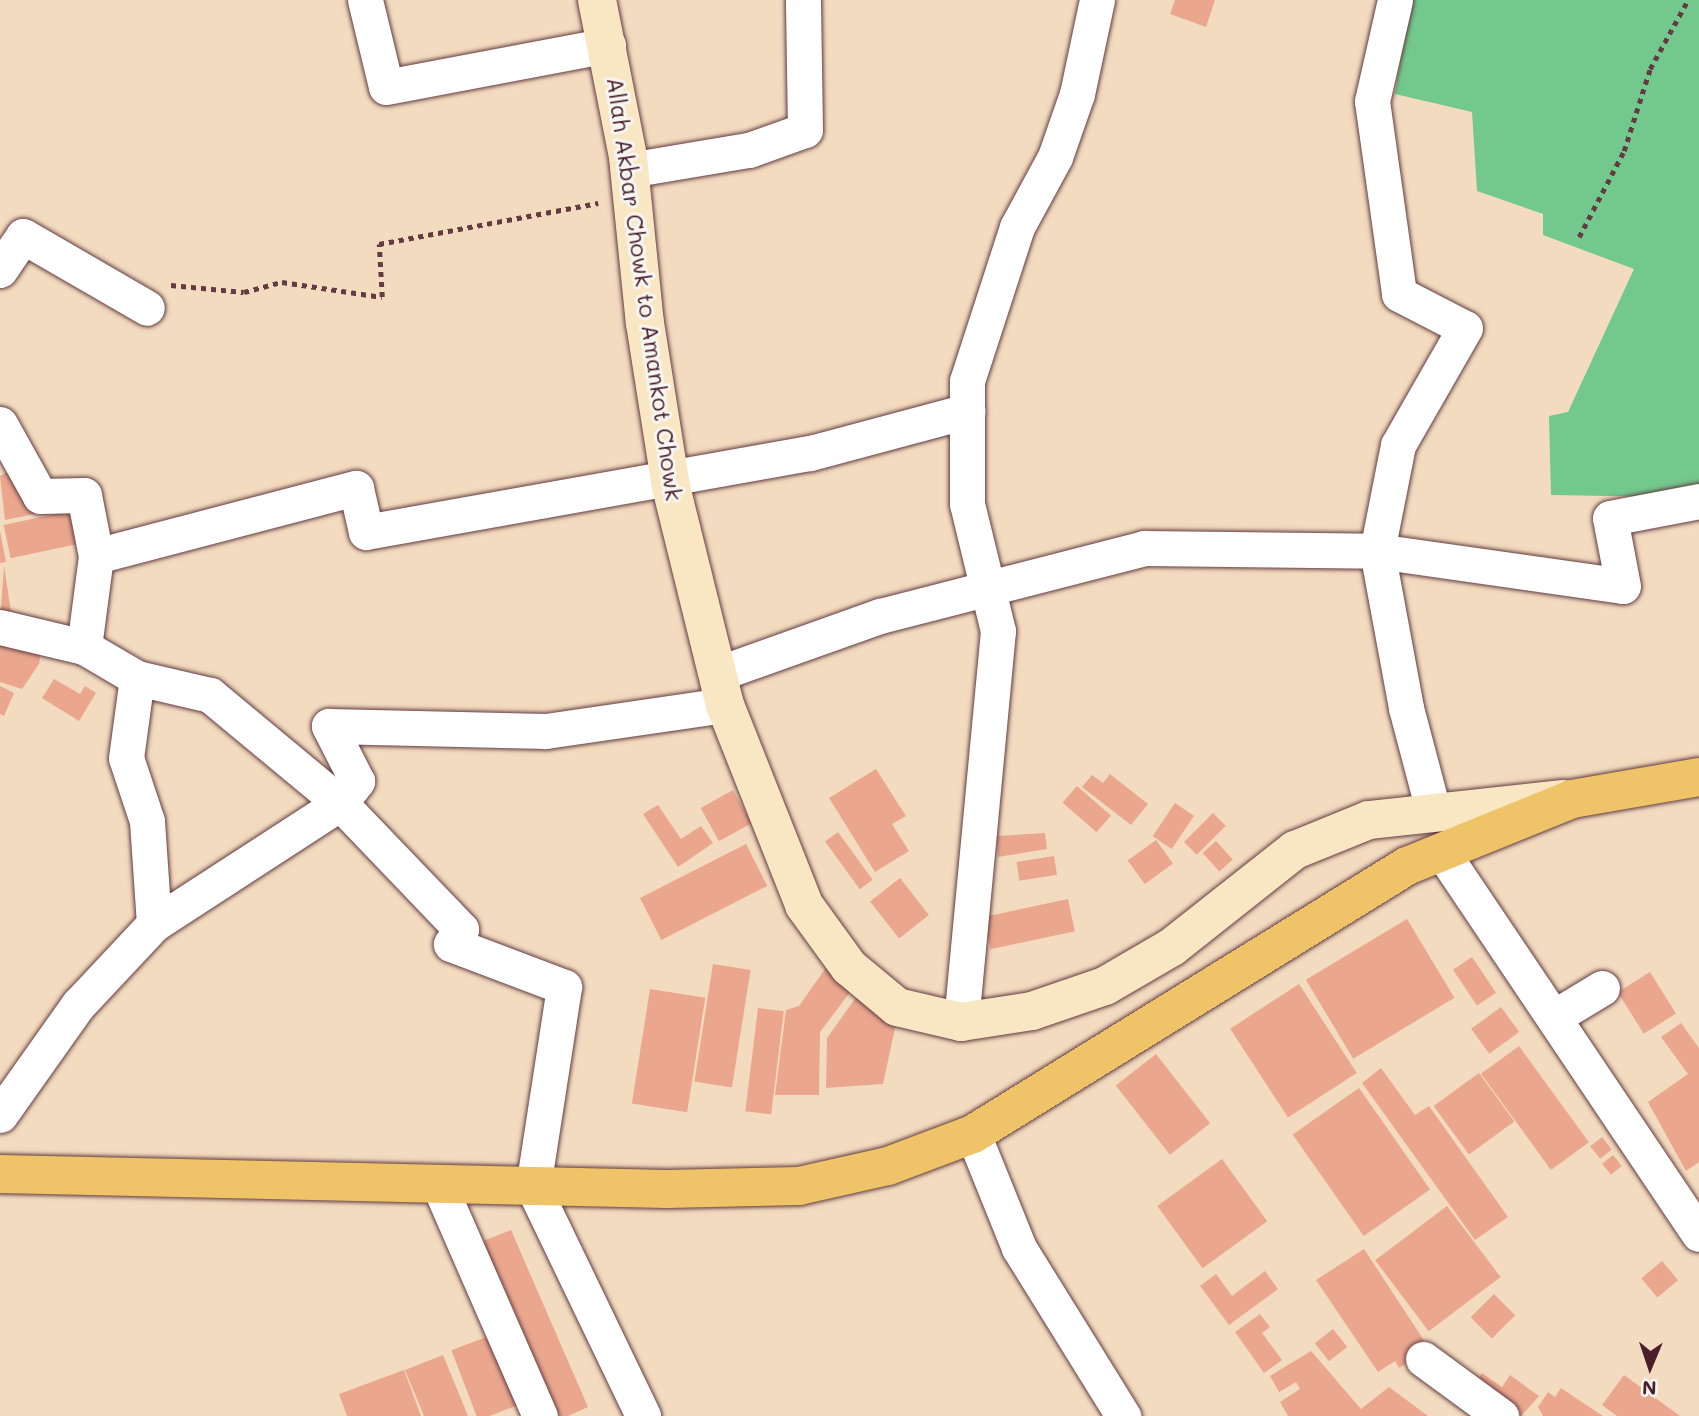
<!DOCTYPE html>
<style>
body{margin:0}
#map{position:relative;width:1699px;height:1416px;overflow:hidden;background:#f3dbbf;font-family:Mali,sans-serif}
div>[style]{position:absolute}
.green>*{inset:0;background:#73c98d}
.building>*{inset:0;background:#eaa78e;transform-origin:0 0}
.path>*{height:4.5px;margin-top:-2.25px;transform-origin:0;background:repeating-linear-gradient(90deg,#633b41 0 5px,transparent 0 10px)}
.roads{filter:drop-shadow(0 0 2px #633b41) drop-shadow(0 0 2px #633b41)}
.street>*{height:35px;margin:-17.5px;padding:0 17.5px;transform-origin:17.5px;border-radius:17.5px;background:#fff}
.secondary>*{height:38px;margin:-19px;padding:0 19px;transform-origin:19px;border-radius:19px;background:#f9e7c3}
.primary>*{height:38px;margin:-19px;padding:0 19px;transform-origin:19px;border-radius:19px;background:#efc469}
span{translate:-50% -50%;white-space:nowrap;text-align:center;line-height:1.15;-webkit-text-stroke:6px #f6f6f2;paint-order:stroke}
.street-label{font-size:23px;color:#4a1f2b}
.north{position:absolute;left:1615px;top:1332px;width:70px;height:70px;-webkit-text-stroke:5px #f6f6f2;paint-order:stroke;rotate:182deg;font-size:19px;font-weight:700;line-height:28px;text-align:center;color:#4a1f2b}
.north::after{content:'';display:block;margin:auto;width:24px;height:32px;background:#4a1f2b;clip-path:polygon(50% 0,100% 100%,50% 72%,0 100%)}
</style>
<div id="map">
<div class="green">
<div style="clip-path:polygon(1410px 0,1699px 0,1699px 485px,1666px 497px,1551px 495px,1549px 416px,1568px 412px,1634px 269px,1543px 235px,1543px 214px,1477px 191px,1472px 112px,1395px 94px)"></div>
</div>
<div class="building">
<div style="clip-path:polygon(1175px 0,1215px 0,1206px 27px,1170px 14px)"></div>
<div style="clip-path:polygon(11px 470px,34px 514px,5px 520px,0 476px)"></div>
<div style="left:74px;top:510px;width:34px;height:72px;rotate:78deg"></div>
<div style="clip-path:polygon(0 531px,6px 562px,0 563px)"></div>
<div style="clip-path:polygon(4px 566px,13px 625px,0 622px)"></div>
<div style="clip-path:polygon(0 633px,43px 641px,39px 664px,22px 689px,0 682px)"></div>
<div style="clip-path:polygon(54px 679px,80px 694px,85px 686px,96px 693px,79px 721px,42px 698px)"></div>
<div style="clip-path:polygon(0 686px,14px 693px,4px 716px,0 714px)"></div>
<div style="clip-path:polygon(876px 769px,906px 816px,892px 824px,909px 851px,875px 872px,829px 798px)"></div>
<div style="clip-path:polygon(1110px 774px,1148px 804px,1131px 825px,1082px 787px,1092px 775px,1103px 783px)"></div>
<div style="left:1077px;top:786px;width:45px;height:22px;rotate:41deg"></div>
<div style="left:733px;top:790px;width:38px;height:37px;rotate:61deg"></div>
<div style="left:1175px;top:803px;width:23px;height:40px;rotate:34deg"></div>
<div style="clip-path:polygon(658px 805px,681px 839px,701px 826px,713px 843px,678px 867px,643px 814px)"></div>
<div style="left:1213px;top:813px;width:18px;height:41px;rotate:45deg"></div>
<div style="left:838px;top:832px;width:59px;height:16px;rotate:54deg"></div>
<div style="clip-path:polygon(1045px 833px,1047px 849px,998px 857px,997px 836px)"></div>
<div style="left:1156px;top:840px;width:29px;height:35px;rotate:54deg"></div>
<div style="left:1216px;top:841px;width:25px;height:18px;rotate:48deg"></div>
<div style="left:746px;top:844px;width:47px;height:119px;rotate:63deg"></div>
<div style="left:1054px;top:856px;width:19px;height:38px;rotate:81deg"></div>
<div style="left:900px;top:878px;width:47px;height:38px;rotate:52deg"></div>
<div style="left:1068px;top:899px;width:33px;height:86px;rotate:78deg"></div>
<div style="left:1407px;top:919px;width:92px;height:118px;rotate:59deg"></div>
<div style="left:1472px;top:957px;width:43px;height:23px;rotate:56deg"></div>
<div style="clip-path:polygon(830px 962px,857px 983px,820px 1032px,819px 1095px,775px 1095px,786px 1010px,799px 1006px)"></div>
<div style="left:713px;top:964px;width:38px;height:119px;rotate:9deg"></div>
<div style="left:1650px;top:972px;width:49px;height:38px;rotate:58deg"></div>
<div style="left:1299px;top:984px;width:106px;height:82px;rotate:57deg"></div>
<div style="left:650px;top:989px;width:56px;height:116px;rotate:9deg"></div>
<div style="clip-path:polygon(862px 989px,898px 1014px,883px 1084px,826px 1088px,827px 1038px)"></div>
<div style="left:1501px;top:1007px;width:31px;height:37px;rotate:54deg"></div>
<div style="left:758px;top:1008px;width:26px;height:104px;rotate:7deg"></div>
<div style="clip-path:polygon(1681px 1023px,1699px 1048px,1699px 1162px,1686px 1171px,1648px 1102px,1688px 1074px,1661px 1037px)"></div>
<div style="left:1519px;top:1046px;width:119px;height:47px;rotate:54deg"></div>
<div style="left:1156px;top:1054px;width:88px;height:51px;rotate:52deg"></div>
<div style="clip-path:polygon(1381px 1068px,1415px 1115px,1429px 1106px,1508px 1217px,1475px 1240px,1362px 1083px)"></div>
<div style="left:1479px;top:1073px;width:60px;height:56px;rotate:54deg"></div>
<div style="left:1359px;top:1088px;width:124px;height:81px;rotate:55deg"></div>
<div style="left:1602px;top:1137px;width:16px;height:15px;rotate:52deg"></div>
<div style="left:1613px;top:1155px;width:14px;height:14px;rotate:51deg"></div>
<div style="left:1222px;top:1159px;width:77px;height:80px;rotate:54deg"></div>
<div style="left:1447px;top:1206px;width:89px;height:90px;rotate:53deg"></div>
<div style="clip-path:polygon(511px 1230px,588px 1407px,568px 1416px,560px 1416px,483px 1241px)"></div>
<div style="clip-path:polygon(1364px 1249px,1429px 1348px,1399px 1368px,1395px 1361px,1378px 1372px,1316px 1280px)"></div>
<div style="left:1662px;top:1261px;width:25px;height:27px;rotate:50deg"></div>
<div style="clip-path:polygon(1265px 1271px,1278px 1289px,1229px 1325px,1200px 1286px,1216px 1274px,1232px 1296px)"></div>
<div style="left:1494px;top:1294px;width:30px;height:33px;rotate:45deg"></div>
<div style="clip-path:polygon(1260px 1314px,1270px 1327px,1262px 1333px,1282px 1360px,1264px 1373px,1235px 1332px)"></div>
<div style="left:1333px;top:1329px;width:23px;height:23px;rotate:52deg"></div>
<div style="left:499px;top:1332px;width:75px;height:51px;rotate:69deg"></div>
<div style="clip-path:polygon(1311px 1351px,1361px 1409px,1389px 1387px,1428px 1416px,1288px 1416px,1280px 1402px,1300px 1389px,1296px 1382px,1279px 1392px,1270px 1376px)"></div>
<div style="clip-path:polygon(443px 1355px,468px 1416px,424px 1416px,405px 1370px)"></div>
<div style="clip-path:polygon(404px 1370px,421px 1416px,347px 1416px,339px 1394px)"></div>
<div style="clip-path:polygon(1482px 1373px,1502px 1387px,1510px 1375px,1539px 1396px,1521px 1416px,1475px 1383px)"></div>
<div style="clip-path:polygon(1624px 1375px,1680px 1416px,1617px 1416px,1602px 1405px)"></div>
<div style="clip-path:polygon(1561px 1388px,1603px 1416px,1543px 1416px,1538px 1407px,1548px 1392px,1555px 1397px)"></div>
</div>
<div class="path">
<div style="left:1579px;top:237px;width:97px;rotate:-62.4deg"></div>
<div style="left:1624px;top:151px;width:86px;rotate:-72.4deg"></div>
<div style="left:1650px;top:69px;width:79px;rotate:-61.2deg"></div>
<div style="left:171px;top:285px;width:73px;rotate:5.5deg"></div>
<div style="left:244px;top:292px;width:39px;rotate:-15deg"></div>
<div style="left:282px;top:282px;width:101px;rotate:8.5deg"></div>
<div style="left:382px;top:297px;width:53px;rotate:-93.2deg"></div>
<div style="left:379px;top:244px;width:223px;rotate:-10.6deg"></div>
</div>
<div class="roads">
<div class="street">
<div style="left:365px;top:0;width:89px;rotate:76.4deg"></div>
<div style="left:386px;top:87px;width:226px;rotate:-10.7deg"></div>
<div style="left:1395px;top:0;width:104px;rotate:102.8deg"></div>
<div style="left:1372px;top:101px;width:195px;rotate:82deg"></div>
<div style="left:1399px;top:294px;width:74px;rotate:27.3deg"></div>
<div style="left:1465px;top:328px;width:135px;rotate:119.8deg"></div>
<div style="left:1398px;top:445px;width:108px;rotate:101.2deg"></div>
<div style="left:1377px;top:551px;width:160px;rotate:79.5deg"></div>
<div style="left:1406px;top:708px;width:106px;rotate:75.2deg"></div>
<div style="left:629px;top:170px;width:122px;rotate:-9.5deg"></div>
<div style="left:749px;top:150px;width:59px;rotate:-19.7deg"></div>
<div style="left:805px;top:130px;width:130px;rotate:-90.9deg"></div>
<div style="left:0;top:270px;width:41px;rotate:-55.9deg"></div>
<div style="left:23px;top:236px;width:143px;rotate:30.1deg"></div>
<div style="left:0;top:424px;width:82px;rotate:60.9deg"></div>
<div style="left:40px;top:496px;width:44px;rotate:-1.3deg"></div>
<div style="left:84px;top:495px;width:62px;rotate:78.9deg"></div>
<div style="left:96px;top:556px;width:92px;rotate:97.5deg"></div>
<div style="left:96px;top:556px;width:269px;rotate:-14.7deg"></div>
<div style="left:356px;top:488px;width:45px;rotate:77.2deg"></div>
<div style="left:366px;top:532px;width:451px;rotate:-10.1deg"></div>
<div style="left:810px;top:453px;width:163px;rotate:-15deg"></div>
<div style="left:0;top:627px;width:86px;rotate:13.4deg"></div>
<div style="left:84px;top:647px;width:61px;rotate:30.3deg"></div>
<div style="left:137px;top:678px;width:75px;rotate:13.1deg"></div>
<div style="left:210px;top:695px;width:169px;rotate:39.7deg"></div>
<div style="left:340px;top:803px;width:175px;rotate:46.2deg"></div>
<div style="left:461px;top:929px;width:18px;rotate:124deg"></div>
<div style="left:451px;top:944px;width:121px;rotate:20.8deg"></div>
<div style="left:564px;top:987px;width:202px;rotate:98.8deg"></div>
<div style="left:533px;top:1187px;width:254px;rotate:64.3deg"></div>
<div style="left:717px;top:674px;width:173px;rotate:-19.6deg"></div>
<div style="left:880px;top:616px;width:273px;rotate:-14.4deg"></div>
<div style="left:1144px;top:548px;width:233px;rotate:0.7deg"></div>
<div style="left:1377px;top:551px;width:248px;rotate:8.1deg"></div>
<div style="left:1623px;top:586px;width:69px;rotate:-100.8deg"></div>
<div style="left:1610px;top:518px;width:91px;rotate:-10.8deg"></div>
<div style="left:1442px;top:852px;width:460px;rotate:56.1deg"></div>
<div style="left:154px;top:924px;width:222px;rotate:-33deg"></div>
<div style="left:340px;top:803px;width:28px;rotate:-52deg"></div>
<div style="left:357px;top:781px;width:62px;rotate:-117deg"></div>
<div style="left:329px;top:726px;width:217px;rotate:1.3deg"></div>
<div style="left:546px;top:731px;width:181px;rotate:-8.3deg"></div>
<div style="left:1554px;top:1017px;width:56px;rotate:-31.1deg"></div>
<div style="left:961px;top:1022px;width:393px;rotate:-84.6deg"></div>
<div style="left:998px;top:631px;width:131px;rotate:-103.7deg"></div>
<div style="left:967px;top:504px;width:123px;rotate:-90deg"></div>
<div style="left:967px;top:381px;width:162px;rotate:-72deg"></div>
<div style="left:1017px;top:227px;width:80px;rotate:-61.5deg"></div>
<div style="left:1055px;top:157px;width:67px;rotate:-70.8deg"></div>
<div style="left:1077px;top:94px;width:96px;rotate:-78deg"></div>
<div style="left:0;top:1115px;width:135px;rotate:-54.7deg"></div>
<div style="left:78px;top:1005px;width:111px;rotate:-46.8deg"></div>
<div style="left:154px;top:924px;width:103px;rotate:-93.9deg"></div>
<div style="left:147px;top:821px;width:66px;rotate:-108.4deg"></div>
<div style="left:126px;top:758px;width:81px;rotate:-82.2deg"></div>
<div style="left:973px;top:1134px;width:123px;rotate:68deg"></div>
<div style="left:1019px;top:1248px;width:198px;rotate:58.2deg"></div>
<div style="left:439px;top:1185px;width:252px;rotate:66.4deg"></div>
<div style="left:1423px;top:1359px;width:97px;rotate:36.2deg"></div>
</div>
<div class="secondary">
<div style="left:597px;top:0;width:160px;rotate:78.8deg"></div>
<div style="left:628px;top:157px;width:167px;rotate:84.2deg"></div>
<div style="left:645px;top:323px;width:166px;rotate:81deg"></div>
<div style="left:671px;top:487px;width:225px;rotate:76.1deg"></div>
<div style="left:725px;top:705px;width:215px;rotate:68.4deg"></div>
<div style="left:804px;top:905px;width:77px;rotate:54deg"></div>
<div style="left:849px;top:967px;width:62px;rotate:39.8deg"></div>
<div style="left:897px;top:1007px;width:66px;rotate:13.2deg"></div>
<div style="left:961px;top:1022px;width:72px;rotate:-8.8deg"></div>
<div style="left:1032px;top:1011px;width:77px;rotate:-18.9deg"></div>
<div style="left:1105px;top:986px;width:78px;rotate:-30.2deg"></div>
<div style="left:1172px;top:947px;width:157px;rotate:-38.3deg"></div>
<div style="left:1295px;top:850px;width:80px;rotate:-22.1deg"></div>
<div style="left:1369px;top:820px;width:195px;rotate:-6.2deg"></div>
</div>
<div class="primary">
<div style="left:0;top:1174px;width:667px;rotate:1.29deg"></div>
<div style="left:667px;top:1189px;width:132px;rotate:-1.3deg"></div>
<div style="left:799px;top:1186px;width:91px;rotate:-12.7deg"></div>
<div style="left:888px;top:1166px;width:91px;rotate:-20.6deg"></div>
<div style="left:973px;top:1134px;width:510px;rotate:-31.7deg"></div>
<div style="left:1407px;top:866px;width:178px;rotate:-22.1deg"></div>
<div style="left:1572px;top:799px;width:129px;rotate:-9.8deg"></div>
</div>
</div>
<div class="street-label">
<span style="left:645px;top:289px;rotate:82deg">Allah Akbar Chowk to Amankot Chowk</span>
</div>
<div class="north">N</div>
</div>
